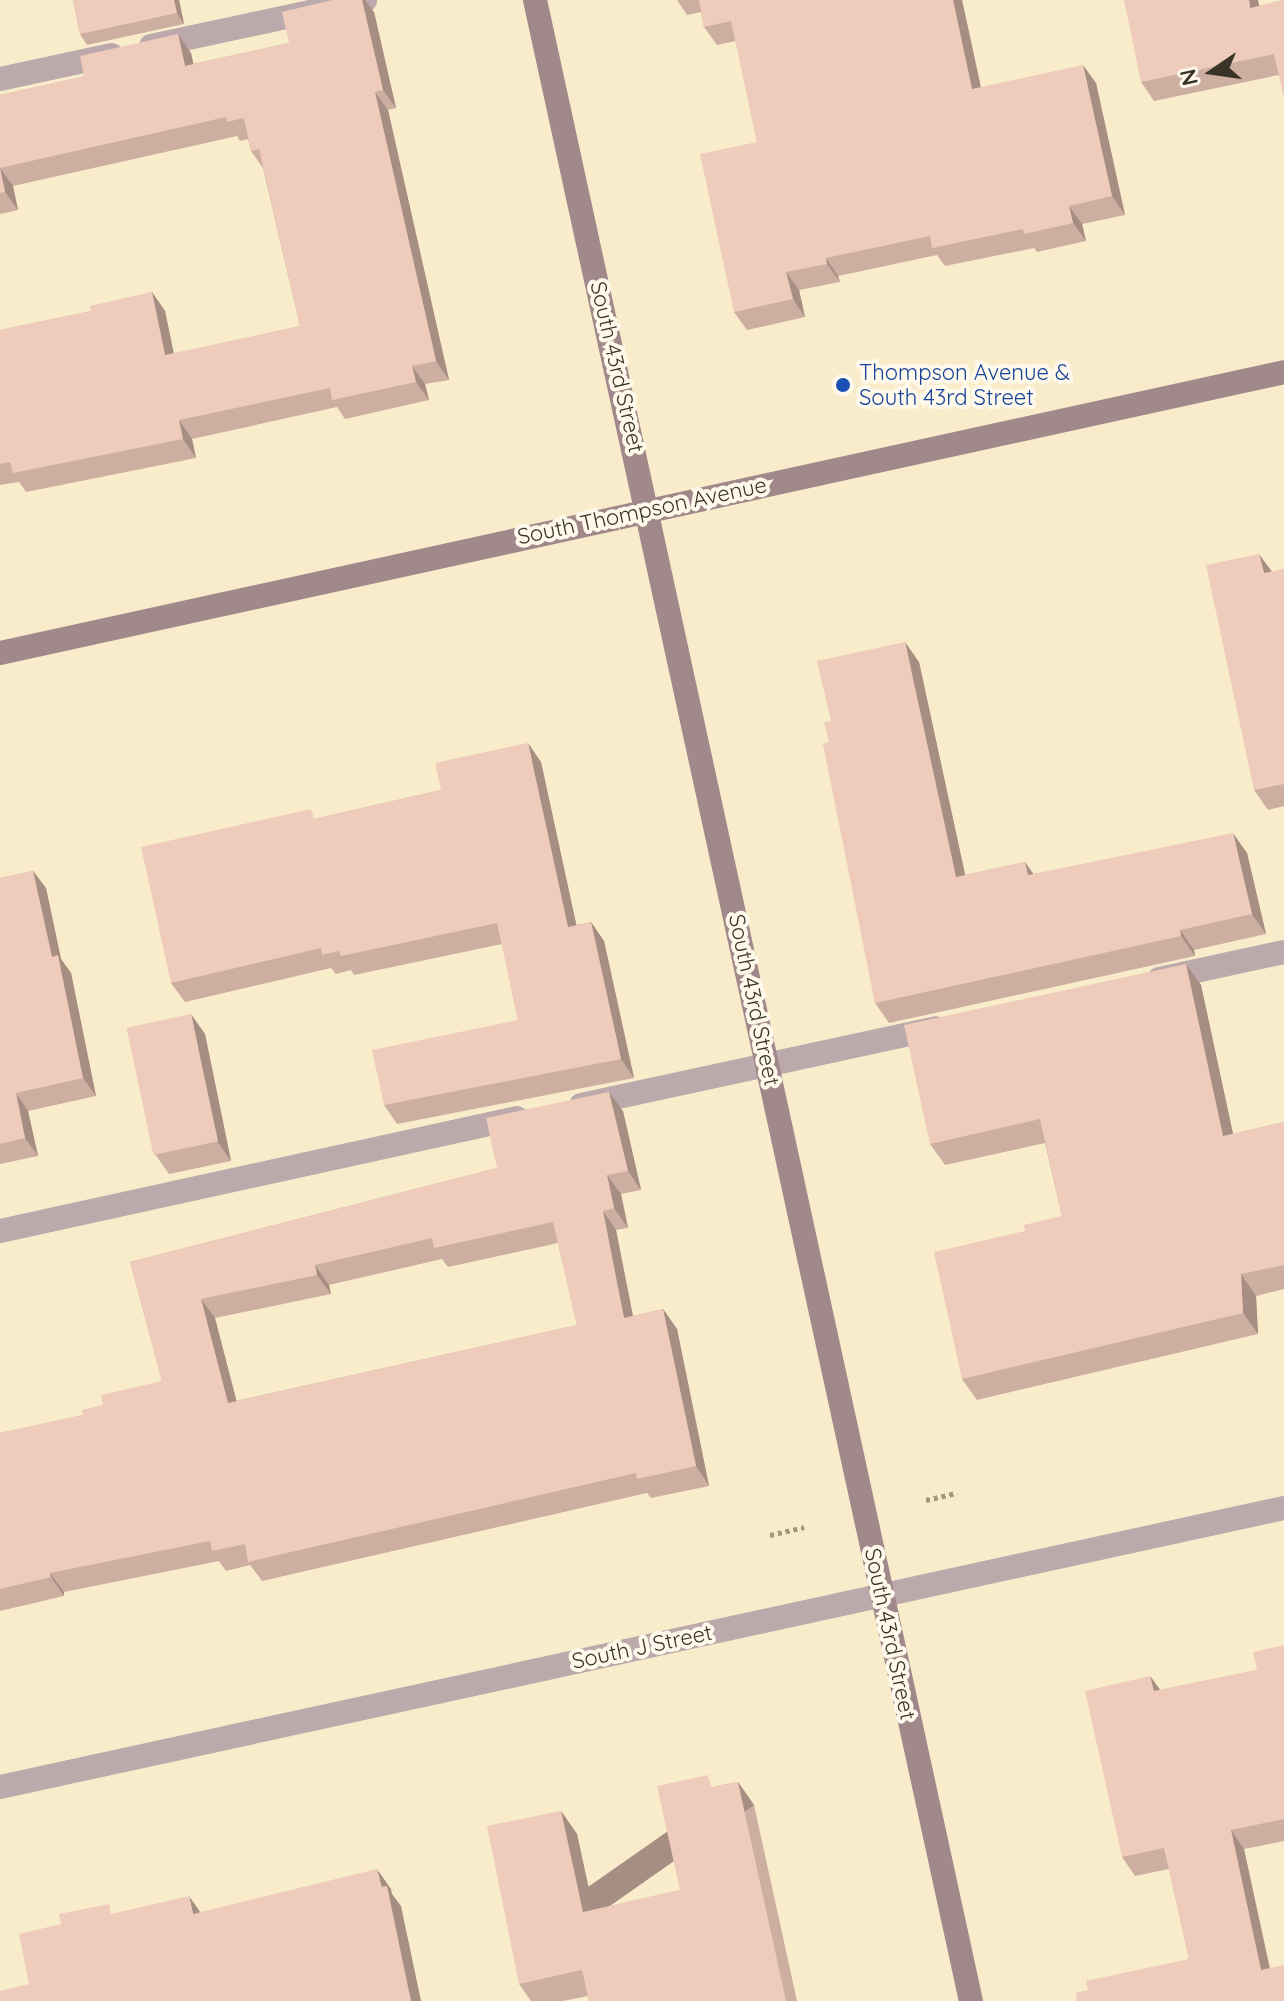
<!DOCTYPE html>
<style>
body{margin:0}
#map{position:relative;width:1284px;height:2001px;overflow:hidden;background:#f9eccb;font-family:Quicksand,sans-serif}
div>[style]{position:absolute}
.path>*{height:5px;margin-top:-2.5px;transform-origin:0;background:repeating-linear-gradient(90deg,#a29880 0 4px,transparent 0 8px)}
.lane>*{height:24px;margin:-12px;padding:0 12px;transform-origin:12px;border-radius:12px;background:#bba9ab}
.street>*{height:24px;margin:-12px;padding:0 12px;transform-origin:12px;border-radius:12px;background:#bba9ab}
.secondary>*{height:24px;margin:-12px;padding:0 12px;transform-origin:12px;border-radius:12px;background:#a1898b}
.wall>*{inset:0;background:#cdafa1}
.shaded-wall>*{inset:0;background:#a78e83;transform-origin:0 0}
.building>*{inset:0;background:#eecbbb;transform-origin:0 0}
.dots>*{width:22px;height:22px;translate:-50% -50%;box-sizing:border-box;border:4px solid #fff9ec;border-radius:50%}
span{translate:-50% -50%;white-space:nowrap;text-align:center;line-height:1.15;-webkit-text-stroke:8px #fff9ec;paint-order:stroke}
.street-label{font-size:22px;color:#393427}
.transit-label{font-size:22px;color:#164399}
.left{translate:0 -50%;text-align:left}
.north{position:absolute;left:1172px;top:32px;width:80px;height:80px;-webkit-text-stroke:6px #fff9ec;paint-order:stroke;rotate:257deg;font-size:22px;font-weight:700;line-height:32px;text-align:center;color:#393427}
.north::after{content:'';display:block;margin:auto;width:28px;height:36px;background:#393427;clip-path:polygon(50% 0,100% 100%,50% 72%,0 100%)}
</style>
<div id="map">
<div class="path">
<div style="left:926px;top:1500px;width:32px;rotate:-13deg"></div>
<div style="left:770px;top:1535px;width:35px;rotate:-13deg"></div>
</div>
<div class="lane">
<div style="left:151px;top:46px;width:219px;rotate:-12.1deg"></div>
<div style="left:0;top:79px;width:114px;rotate:-12.2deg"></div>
<div style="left:1159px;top:979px;width:128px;rotate:-12.2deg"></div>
<div style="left:581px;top:1105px;width:363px;rotate:-12.2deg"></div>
<div style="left:0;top:1231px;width:529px;rotate:-12.33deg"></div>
</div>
<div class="street">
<div style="left:0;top:1787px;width:1314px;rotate:-12.26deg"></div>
</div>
<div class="secondary">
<div style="left:535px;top:0;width:2048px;rotate:77.71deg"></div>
<div style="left:0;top:653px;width:1314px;rotate:-12.34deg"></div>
</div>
<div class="wall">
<div style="clip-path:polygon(73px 0,179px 0,184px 24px,87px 45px,80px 34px)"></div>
<div style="clip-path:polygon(677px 0,962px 0,981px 87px,1096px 83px,1125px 215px,1082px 224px,1086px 241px,1037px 252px,1034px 248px,945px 266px,937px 255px,838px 276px,840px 282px,799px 290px,805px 317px,747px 330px,734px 312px,757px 142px,736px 41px,717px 45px,704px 27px,701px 12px,687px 15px)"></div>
<div style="clip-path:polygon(1284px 0,1279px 75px,1154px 101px,1141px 82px,1259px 6px)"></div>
<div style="clip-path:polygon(374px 12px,396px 108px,388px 110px,449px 380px,425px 384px,429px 400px,345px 419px,337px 407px,192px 439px,196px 458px,26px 492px,19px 482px,0 485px,0 330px,91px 311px,152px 292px,165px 311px,174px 354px,300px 326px,263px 168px,251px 151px,248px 139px,240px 141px,237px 136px,13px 186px,18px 210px,0 214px,0 95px,191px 53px,193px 64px,289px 43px)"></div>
<div style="clip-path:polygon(1284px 569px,1284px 806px,1268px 810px,1254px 790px,1272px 572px)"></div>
<div style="clip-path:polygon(919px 662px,965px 875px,1025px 862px,1033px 874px,1247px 853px,1266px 934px,1194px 950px,1195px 956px,889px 1023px,875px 1003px,831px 721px)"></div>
<div style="clip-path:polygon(541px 762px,576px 925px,591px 922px,604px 941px,634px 1078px,397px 1124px,384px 1105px,518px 1020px,502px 944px,354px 975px,351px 970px,336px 974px,331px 968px,185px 1002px,171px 983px,318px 818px,441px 790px)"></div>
<div style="clip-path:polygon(33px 871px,46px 888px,61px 959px,71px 973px,96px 1096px,28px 1111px,38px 1156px,0 1164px,0 878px)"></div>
<div style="clip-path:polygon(1186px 964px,1201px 985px,1233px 1134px,1284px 1122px,1284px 1289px,1256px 1296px,1258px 1334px,977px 1400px,962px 1379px,1025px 1231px,1062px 1216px,1045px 1143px,945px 1165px,930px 1144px)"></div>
<div style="clip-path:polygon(205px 1034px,231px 1161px,169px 1174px,155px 1154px)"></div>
<div style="clip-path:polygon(evenodd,623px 1111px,641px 1190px,621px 1194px,628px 1228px,616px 1230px,633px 1316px,663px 1309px,677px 1329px,709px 1486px,651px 1498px,647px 1493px,262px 1581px,250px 1565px,226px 1571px,219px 1561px,64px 1592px,64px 1596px,0 1611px,0 1433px,83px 1415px,103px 1405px,162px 1381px,130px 1262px,497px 1168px,623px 1111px,558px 1243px,577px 1325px,236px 1401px,215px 1318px,331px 1294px,329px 1285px,442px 1259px,448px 1267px,558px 1243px)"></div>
<div style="clip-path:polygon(1284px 1645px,1284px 1841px,1244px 1849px,1270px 1968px,1284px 2001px,1088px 1990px,1189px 1959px,1169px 1869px,1135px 1876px,1122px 1857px,1150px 1676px,1160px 1690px,1257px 1670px)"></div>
<div style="clip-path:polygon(738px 1782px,754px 1805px,797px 2001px,589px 2001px,588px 1996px,563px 2001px,531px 2001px,519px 1984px,561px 1811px,577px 1834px,593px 1910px,680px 1890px,716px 1786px)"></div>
</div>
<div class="shaded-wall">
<div style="clip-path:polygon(174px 0,179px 0,184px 24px,177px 13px)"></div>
<div style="clip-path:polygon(362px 0,365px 0,374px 12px,396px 108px,383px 90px)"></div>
<div style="clip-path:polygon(953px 0,962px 0,985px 107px,972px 89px)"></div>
<div style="clip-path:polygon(1249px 0,1258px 0,1264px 27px,1250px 8px)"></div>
<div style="clip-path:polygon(178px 34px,191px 53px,198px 84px,185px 66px)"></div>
<div style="clip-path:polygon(1083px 65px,1096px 83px,1125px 215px,1112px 196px)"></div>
<div style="clip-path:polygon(375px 92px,388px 110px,449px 380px,436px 361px)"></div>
<div style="clip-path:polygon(0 168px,13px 186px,18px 210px,5px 192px)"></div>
<div style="clip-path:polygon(1069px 206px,1082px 224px,1086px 241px,1073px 223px)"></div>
<div style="clip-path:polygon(826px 258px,838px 276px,840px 282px,827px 264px)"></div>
<div style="clip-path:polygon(786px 272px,799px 290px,805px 317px,793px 299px)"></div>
<div style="clip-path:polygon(152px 292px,165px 311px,178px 374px,165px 355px)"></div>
<div style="clip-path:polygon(412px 366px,425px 384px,429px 400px,416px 382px)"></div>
<div style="clip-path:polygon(179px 420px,192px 439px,196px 458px,183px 439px)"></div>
<div style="clip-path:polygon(1259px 554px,1273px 573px,1264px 573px)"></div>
<div style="clip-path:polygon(905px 642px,919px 662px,970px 897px,956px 877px)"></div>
<div style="clip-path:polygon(528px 743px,541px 762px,581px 946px,568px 927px)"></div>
<div style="clip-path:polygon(1233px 833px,1247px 853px,1266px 934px,1252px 914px)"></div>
<div style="clip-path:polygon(1025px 862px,1039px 882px,1028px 875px)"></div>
<div style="clip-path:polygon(33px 871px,46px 888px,61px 959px,71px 973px,96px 1096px,83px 1078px,52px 957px)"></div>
<div style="clip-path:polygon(591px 922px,604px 941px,634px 1078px,621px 1059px)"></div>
<div style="clip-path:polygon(1180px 930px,1194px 950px,1195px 956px,1181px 936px)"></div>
<div style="clip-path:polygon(1186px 964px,1201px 985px,1238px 1157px,1223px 1136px)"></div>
<div style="clip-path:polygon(191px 1014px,205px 1034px,231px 1161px,217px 1141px)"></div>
<div style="clip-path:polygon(609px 1092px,623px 1111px,641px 1190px,628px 1171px)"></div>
<div style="clip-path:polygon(16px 1093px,28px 1111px,38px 1156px,25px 1138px)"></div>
<div style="clip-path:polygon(607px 1175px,621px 1194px,628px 1228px,614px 1208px)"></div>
<div style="clip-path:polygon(603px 1211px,616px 1230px,637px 1337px,624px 1318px)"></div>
<div style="clip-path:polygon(315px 1265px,329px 1285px,331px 1294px,317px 1275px)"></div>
<div style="clip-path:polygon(1241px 1274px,1256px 1296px,1258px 1334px,1243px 1313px)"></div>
<div style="clip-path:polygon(201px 1299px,215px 1318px,242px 1422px,228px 1403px)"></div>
<div style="clip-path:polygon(663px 1309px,677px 1329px,709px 1486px,696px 1466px)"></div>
<div style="clip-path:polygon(50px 1573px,64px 1592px,64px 1596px,51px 1577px)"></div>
<div style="clip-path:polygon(1150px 1676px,1164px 1695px,1154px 1691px)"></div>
<div style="left:738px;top:1782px;width:28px;height:224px;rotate:55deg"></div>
<div style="clip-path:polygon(561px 1811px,577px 1834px,599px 1935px,583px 1912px)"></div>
<div style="clip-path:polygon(1231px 1830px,1244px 1849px,1274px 1989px,1261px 1970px)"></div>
<div style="clip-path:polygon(377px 1869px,391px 1889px,392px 1894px,401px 1906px,421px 2001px,411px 2001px)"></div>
<div style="clip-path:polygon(189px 1896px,203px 1916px,193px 1914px)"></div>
</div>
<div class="building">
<div style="clip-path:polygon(73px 0,174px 0,177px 13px,80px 34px)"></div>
<div style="clip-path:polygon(332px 0,362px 0,383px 90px,375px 92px,436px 361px,412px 366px,416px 382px,332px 400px,330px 388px,179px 420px,183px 439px,13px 473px,10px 462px,0 464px,0 330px,91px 311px,90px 306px,152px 292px,165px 355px,300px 326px,259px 149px,251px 151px,244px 118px,227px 122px,226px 117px,0 168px,0 95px,84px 76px,80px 56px,178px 34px,185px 66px,289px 43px,282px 12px)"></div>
<div style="clip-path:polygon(699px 0,953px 0,972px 89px,1083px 65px,1112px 196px,1069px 206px,1073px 223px,1024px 234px,1023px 229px,932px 248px,930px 236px,826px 258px,827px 264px,786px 272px,793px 299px,734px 312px,700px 154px,757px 142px,731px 21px,704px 27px)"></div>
<div style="clip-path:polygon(1124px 0,1249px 0,1250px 8px,1284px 0,1284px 98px,1274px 54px,1141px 82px)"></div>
<div style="clip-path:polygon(0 168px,5px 192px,0 193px)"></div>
<div style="clip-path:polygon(1259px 554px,1264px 573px,1284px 569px,1284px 784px,1254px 790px,1206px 565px)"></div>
<div style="clip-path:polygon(905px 642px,956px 877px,1025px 862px,1028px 875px,1233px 833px,1252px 914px,1180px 930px,1181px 936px,875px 1003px,823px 744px,829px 742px,824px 722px,831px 721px,817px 661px)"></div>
<div style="clip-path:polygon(528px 743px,568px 927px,591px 922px,621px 1059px,384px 1105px,372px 1050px,518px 1020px,497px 923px,341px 956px,339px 951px,322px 955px,321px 948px,171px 983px,141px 847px,311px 809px,314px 819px,441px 790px,435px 763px)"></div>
<div style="clip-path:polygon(33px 871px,52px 957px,58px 955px,83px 1078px,16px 1093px,25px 1138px,0 1144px,0 878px)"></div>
<div style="clip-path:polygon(1186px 964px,1223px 1136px,1284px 1122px,1284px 1265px,1241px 1274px,1243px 1313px,962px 1379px,934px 1252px,1025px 1231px,1024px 1225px,1062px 1216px,1040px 1119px,930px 1144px,904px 1025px)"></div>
<div style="left:191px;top:1014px;width:130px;height:66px;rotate:78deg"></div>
<div style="clip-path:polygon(evenodd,609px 1092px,628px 1171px,607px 1175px,614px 1208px,603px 1211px,624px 1318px,663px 1309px,696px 1466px,637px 1479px,636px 1473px,248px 1562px,245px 1544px,212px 1551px,210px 1541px,50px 1573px,51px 1577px,0 1589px,0 1433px,83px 1415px,82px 1410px,103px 1405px,101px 1395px,162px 1381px,130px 1262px,497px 1168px,486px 1118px,609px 1092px,553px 1222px,577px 1325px,228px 1403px,201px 1299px,317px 1275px,315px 1265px,432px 1238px,434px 1248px,553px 1222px)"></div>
<div style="clip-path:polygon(1284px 1645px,1284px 1819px,1231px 1830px,1261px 1970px,1284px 1965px,1284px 2001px,1077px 2001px,1076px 1993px,1088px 1990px,1086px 1981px,1189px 1959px,1164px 1848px,1122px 1857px,1085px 1691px,1150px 1676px,1154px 1691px,1257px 1670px,1253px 1652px)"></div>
<div style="clip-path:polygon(708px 1775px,711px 1787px,738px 1782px,786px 2001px,589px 2001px,582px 1970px,519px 1984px,487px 1826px,561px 1811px,583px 1912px,680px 1890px,657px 1786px)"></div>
<div style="clip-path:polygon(377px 1869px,381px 1887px,387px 1886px,411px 2001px,0 2001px,0 1991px,29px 1984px,19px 1934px,61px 1924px,59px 1914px,109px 1904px,111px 1914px,189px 1896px,193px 1914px)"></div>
</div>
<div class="dots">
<div style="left:843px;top:385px;background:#1a4fb4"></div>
</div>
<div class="street-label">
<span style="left:617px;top:367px;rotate:77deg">South 43rd Street</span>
<span style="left:642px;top:511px;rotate:-12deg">South Thompson Avenue</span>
<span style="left:754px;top:1000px;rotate:78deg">South 43rd Street</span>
<span style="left:890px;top:1634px;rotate:78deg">South 43rd Street</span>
<span style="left:642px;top:1647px;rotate:-12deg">South J Street</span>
</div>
<div class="transit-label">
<span class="left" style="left:859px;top:385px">Thompson Avenue &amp;<br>South 43rd Street</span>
</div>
<div class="north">N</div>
</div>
